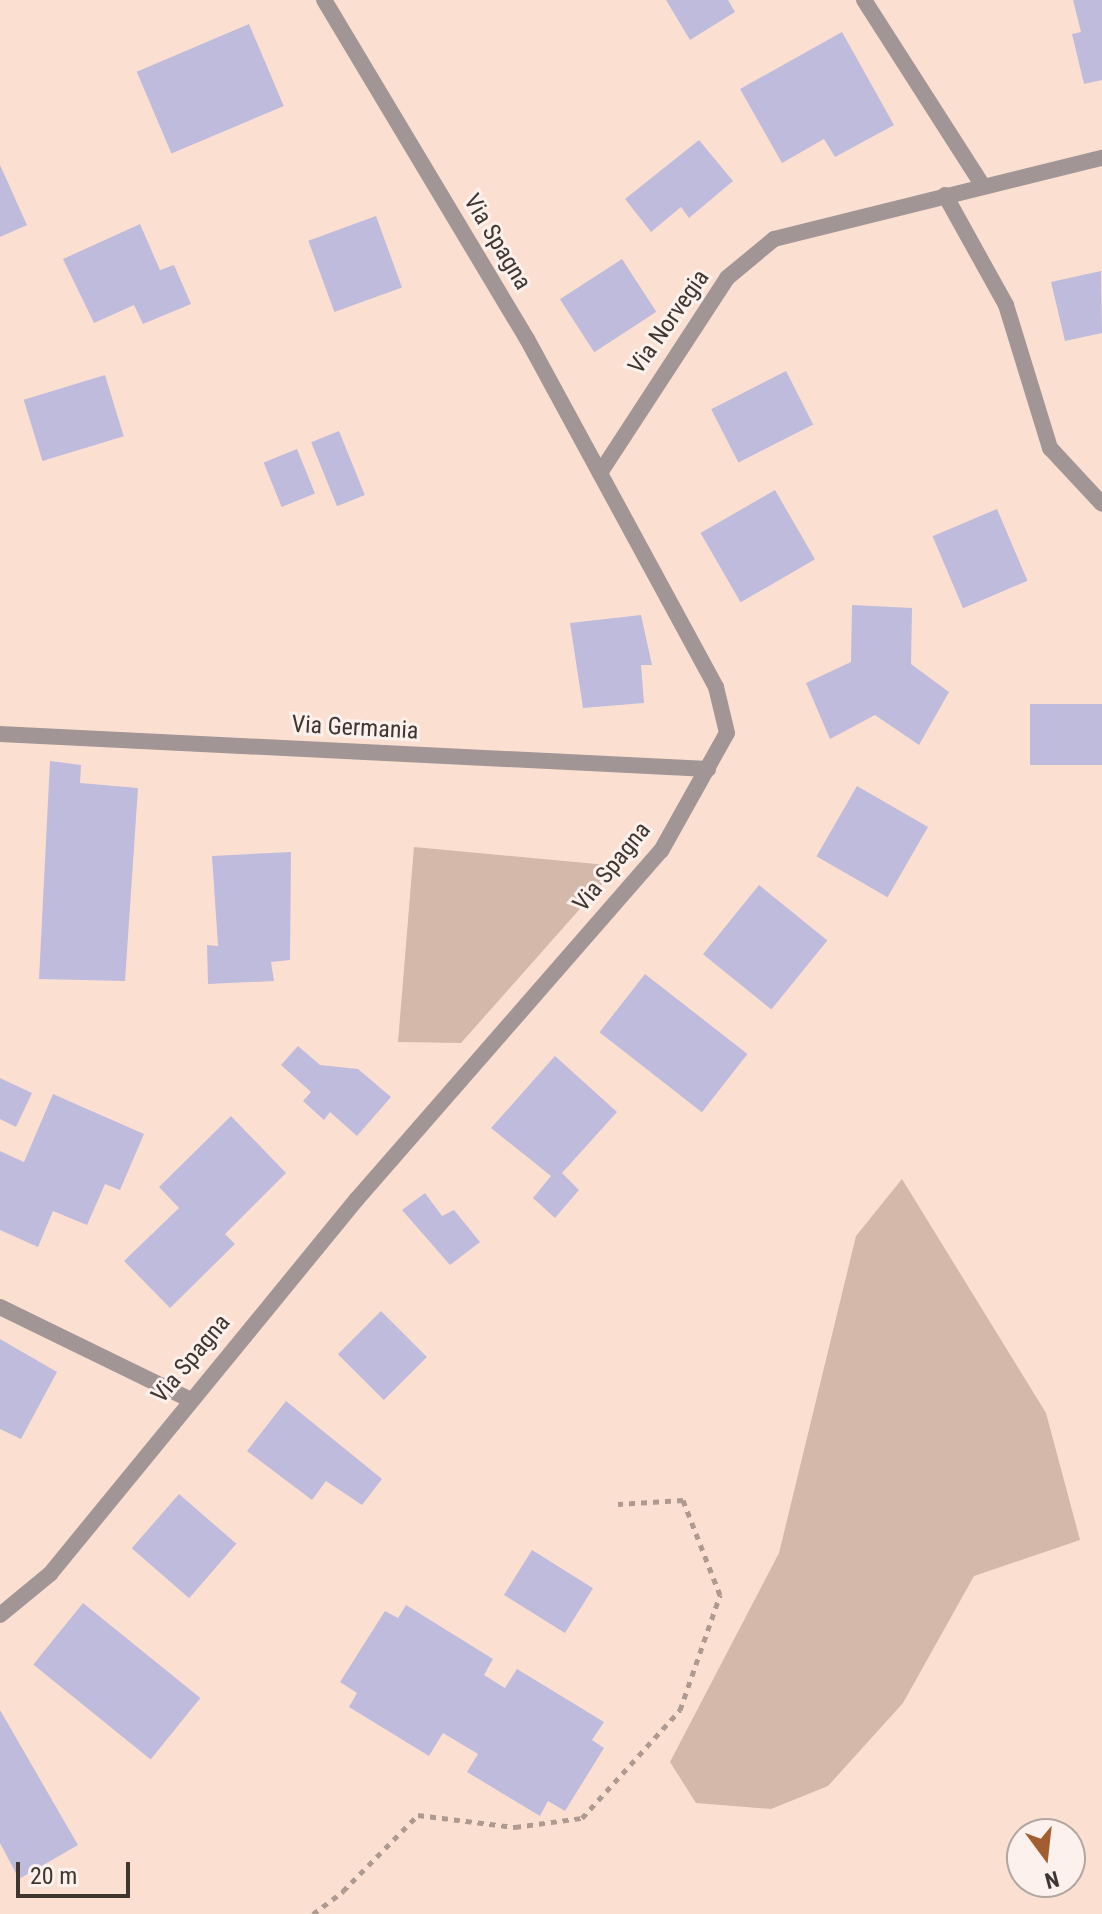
<!DOCTYPE html>
<style>
body{margin:0}
#map{position:relative;width:1102px;height:1914px;overflow:hidden;background:#fbe0d2;font-family:"Roboto Condensed",sans-serif}
div>[style]{position:absolute}
.green>*{inset:0;background:#d4b8a9}
.building>*{inset:0;background:#bfbbdd;transform-origin:0 0}
.path>*{height:5px;margin-top:-2.5px;transform-origin:0;background:repeating-linear-gradient(90deg,#ae9a90 0 6px,transparent 0 12px)}
.street>*{height:16px;margin:-8px;padding:0 8px;transform-origin:8px;border-radius:8px;background:#a29596}
span{translate:-50% -50%;white-space:nowrap;text-align:center;line-height:1.15;-webkit-text-stroke:6px #fcf1ec;paint-order:stroke}
.street-label{font-size:24px;color:#403630}
.north{position:absolute;left:1006px;top:1818px;width:80px;height:80px;box-sizing:border-box;background:#fcf1ec;border:2px solid #b1a6a1;border-radius:50%;rotate:165deg;font-size:22px;font-weight:700;line-height:32px;text-align:center;color:#403630}
.north::after{content:'';display:block;margin:auto;width:28px;height:36px;background:#a25d30;clip-path:polygon(50% 0,100% 100%,50% 72%,0 100%)}
.scale{position:absolute;left:16px;top:1862px;width:114px;height:36px;box-sizing:border-box;border:4px solid #403630;border-top:0;padding-left:10px;font-size:24px;line-height:28px;white-space:nowrap;color:#403630;-webkit-text-stroke:6px #fcf1ec;paint-order:stroke}
</style>
<div id="map">
<div class="green">
<div style="clip-path:polygon(414px 847px,618px 866px,461px 1043px,398px 1042px)"></div>
<div style="clip-path:polygon(902px 1179px,1046px 1413px,1080px 1540px,974px 1576px,903px 1703px,828px 1786px,771px 1809px,696px 1803px,670px 1762px,779px 1553px,856px 1236px)"></div>
</div>
<div class="building">
<div style="clip-path:polygon(666px 0,728px 0,735px 12px,690px 40px)"></div>
<div style="clip-path:polygon(1073px 0,1102px 0,1102px 80px,1084px 84px,1072px 34px,1081px 32px)"></div>
<div style="left:249px;top:24px;width:89px;height:122px;rotate:67deg"></div>
<div style="clip-path:polygon(842px 32px,894px 125px,835px 157px,824px 139px,782px 163px,740px 89px)"></div>
<div style="clip-path:polygon(699px 140px,733px 181px,689px 218px,681px 207px,651px 232px,625px 199px)"></div>
<div style="clip-path:polygon(0 165px,27px 225px,0 237px)"></div>
<div style="left:376px;top:216px;width:76px;height:72px;rotate:70deg"></div>
<div style="clip-path:polygon(140px 224px,160px 270px,174px 265px,191px 304px,143px 324px,134px 305px,94px 323px,63px 259px)"></div>
<div style="left:622px;top:259px;width:63px;height:74px;rotate:57deg"></div>
<div style="clip-path:polygon(1101px 271px,1102px 333px,1065px 341px,1051px 282px)"></div>
<div style="left:786px;top:371px;width:60px;height:84px;rotate:63deg"></div>
<div style="left:105px;top:375px;width:64px;height:85px;rotate:73deg"></div>
<div style="left:339px;top:431px;width:69px;height:30px;rotate:68deg"></div>
<div style="left:297px;top:449px;width:48px;height:36px;rotate:68deg"></div>
<div style="left:775px;top:490px;width:80px;height:86px;rotate:60deg"></div>
<div style="left:997px;top:509px;width:78px;height:70px;rotate:67deg"></div>
<div style="clip-path:polygon(852px 605px,912px 608px,911px 664px,949px 692px,919px 745px,875px 715px,830px 739px,806px 683px,851px 662px)"></div>
<div style="clip-path:polygon(641px 615px,652px 665px,641px 665px,644px 703px,583px 708px,570px 623px)"></div>
<div style="left:1102px;top:704px;width:61px;height:72px;rotate:90deg"></div>
<div style="clip-path:polygon(50px 761px,81px 765px,80px 783px,138px 788px,125px 981px,39px 979px)"></div>
<div style="left:857px;top:786px;width:82px;height:81px;rotate:30deg"></div>
<div style="clip-path:polygon(291px 852px,290px 960px,271px 962px,274px 981px,208px 984px,207px 945px,218px 946px,212px 856px)"></div>
<div style="left:759px;top:885px;width:88px;height:89px;rotate:39deg"></div>
<div style="left:645px;top:974px;width:130px;height:74px;rotate:38deg"></div>
<div style="clip-path:polygon(298px 1046px,320px 1065px,358px 1069px,391px 1097px,357px 1136px,330px 1112px,324px 1120px,303px 1101px,311px 1092px,281px 1065px)"></div>
<div style="clip-path:polygon(555px 1056px,617px 1112px,562px 1173px,579px 1190px,555px 1218px,533px 1198px,551px 1176px,491px 1128px)"></div>
<div style="clip-path:polygon(0 1078px,32px 1093px,16px 1127px,0 1119px)"></div>
<div style="clip-path:polygon(53px 1094px,144px 1134px,120px 1190px,105px 1184px,87px 1225px,53px 1211px,38px 1247px,0 1230px,0 1151px,24px 1162px)"></div>
<div style="clip-path:polygon(231px 1116px,286px 1173px,225px 1234px,235px 1244px,170px 1308px,124px 1261px,179px 1208px,159px 1187px)"></div>
<div style="clip-path:polygon(425px 1193px,442px 1216px,454px 1210px,480px 1242px,450px 1265px,402px 1210px)"></div>
<div style="left:381px;top:1311px;width:65px;height:61px;rotate:45deg"></div>
<div style="clip-path:polygon(0 1339px,57px 1372px,21px 1439px,0 1429px)"></div>
<div style="clip-path:polygon(286px 1401px,382px 1479px,362px 1505px,326px 1481px,312px 1500px,247px 1451px)"></div>
<div style="left:179px;top:1494px;width:76px;height:72px;rotate:41deg"></div>
<div style="left:532px;top:1550px;width:72px;height:53px;rotate:32deg"></div>
<div style="left:83px;top:1603px;width:151px;height:79px;rotate:39deg"></div>
<div style="clip-path:polygon(406px 1605px,493px 1659px,484px 1675px,505px 1688px,517px 1669px,604px 1722px,592px 1740px,604px 1748px,565px 1811px,548px 1801px,540px 1816px,467px 1772px,478px 1754px,443px 1733px,429px 1756px,349px 1707px,357px 1693px,340px 1682px,385px 1611px,398px 1618px)"></div>
<div style="clip-path:polygon(0 1710px,78px 1845px,19px 1879px,0 1843px)"></div>
</div>
<div class="path">
<div style="left:313px;top:1914px;width:38px;rotate:-37deg"></div>
<div style="left:343px;top:1891px;width:107px;rotate:-45.4deg"></div>
<div style="left:418px;top:1815px;width:98px;rotate:7.1deg"></div>
<div style="left:515px;top:1827px;width:68px;rotate:-7.7deg"></div>
<div style="left:582px;top:1818px;width:146px;rotate:-47.8deg"></div>
<div style="left:680px;top:1710px;width:122px;rotate:-70.8deg"></div>
<div style="left:720px;top:1595px;width:102px;rotate:-111.3deg"></div>
<div style="left:683px;top:1500px;width:65px;rotate:176.5deg"></div>
</div>
<div class="street">
<div style="left:864px;top:0;width:221px;rotate:57.4deg"></div>
<div style="left:945px;top:195px;width:126px;rotate:61deg"></div>
<div style="left:1006px;top:305px;width:150px;rotate:72.9deg"></div>
<div style="left:1050px;top:448px;width:76px;rotate:47.1deg"></div>
<div style="left:600px;top:473px;width:233px;rotate:-56.9deg"></div>
<div style="left:727px;top:278px;width:61px;rotate:-39.7deg"></div>
<div style="left:774px;top:239px;width:338px;rotate:-13.9deg"></div>
<div style="left:0;top:734px;width:709px;rotate:2.83deg"></div>
<div style="left:0;top:1307px;width:210px;rotate:26deg"></div>
<div style="left:0;top:1615px;width:65px;rotate:-39.4deg"></div>
<div style="left:50px;top:1574px;width:485px;rotate:-50.7deg"></div>
<div style="left:357px;top:1199px;width:462px;rotate:-48.9deg"></div>
<div style="left:661px;top:851px;width:135px;rotate:-60.8deg"></div>
<div style="left:727px;top:733px;width:47px;rotate:-103.4deg"></div>
<div style="left:716px;top:687px;width:396px;rotate:-118.5deg"></div>
<div style="left:527px;top:339px;width:395px;rotate:-120.9deg"></div>
</div>
<div class="street-label">
<span style="left:497px;top:242px;rotate:59deg">Via Spagna</span>
<span style="left:669px;top:322px;rotate:-55deg">Via Norvegia</span>
<span style="left:355px;top:728px;rotate:3deg">Via Germania</span>
<span style="left:612px;top:867px;rotate:-51deg">Via Spagna</span>
<span style="left:191px;top:1359px;rotate:-50deg">Via Spagna</span>
</div>
<div class="north">N</div>
<div class="scale">20 m</div>
</div>
